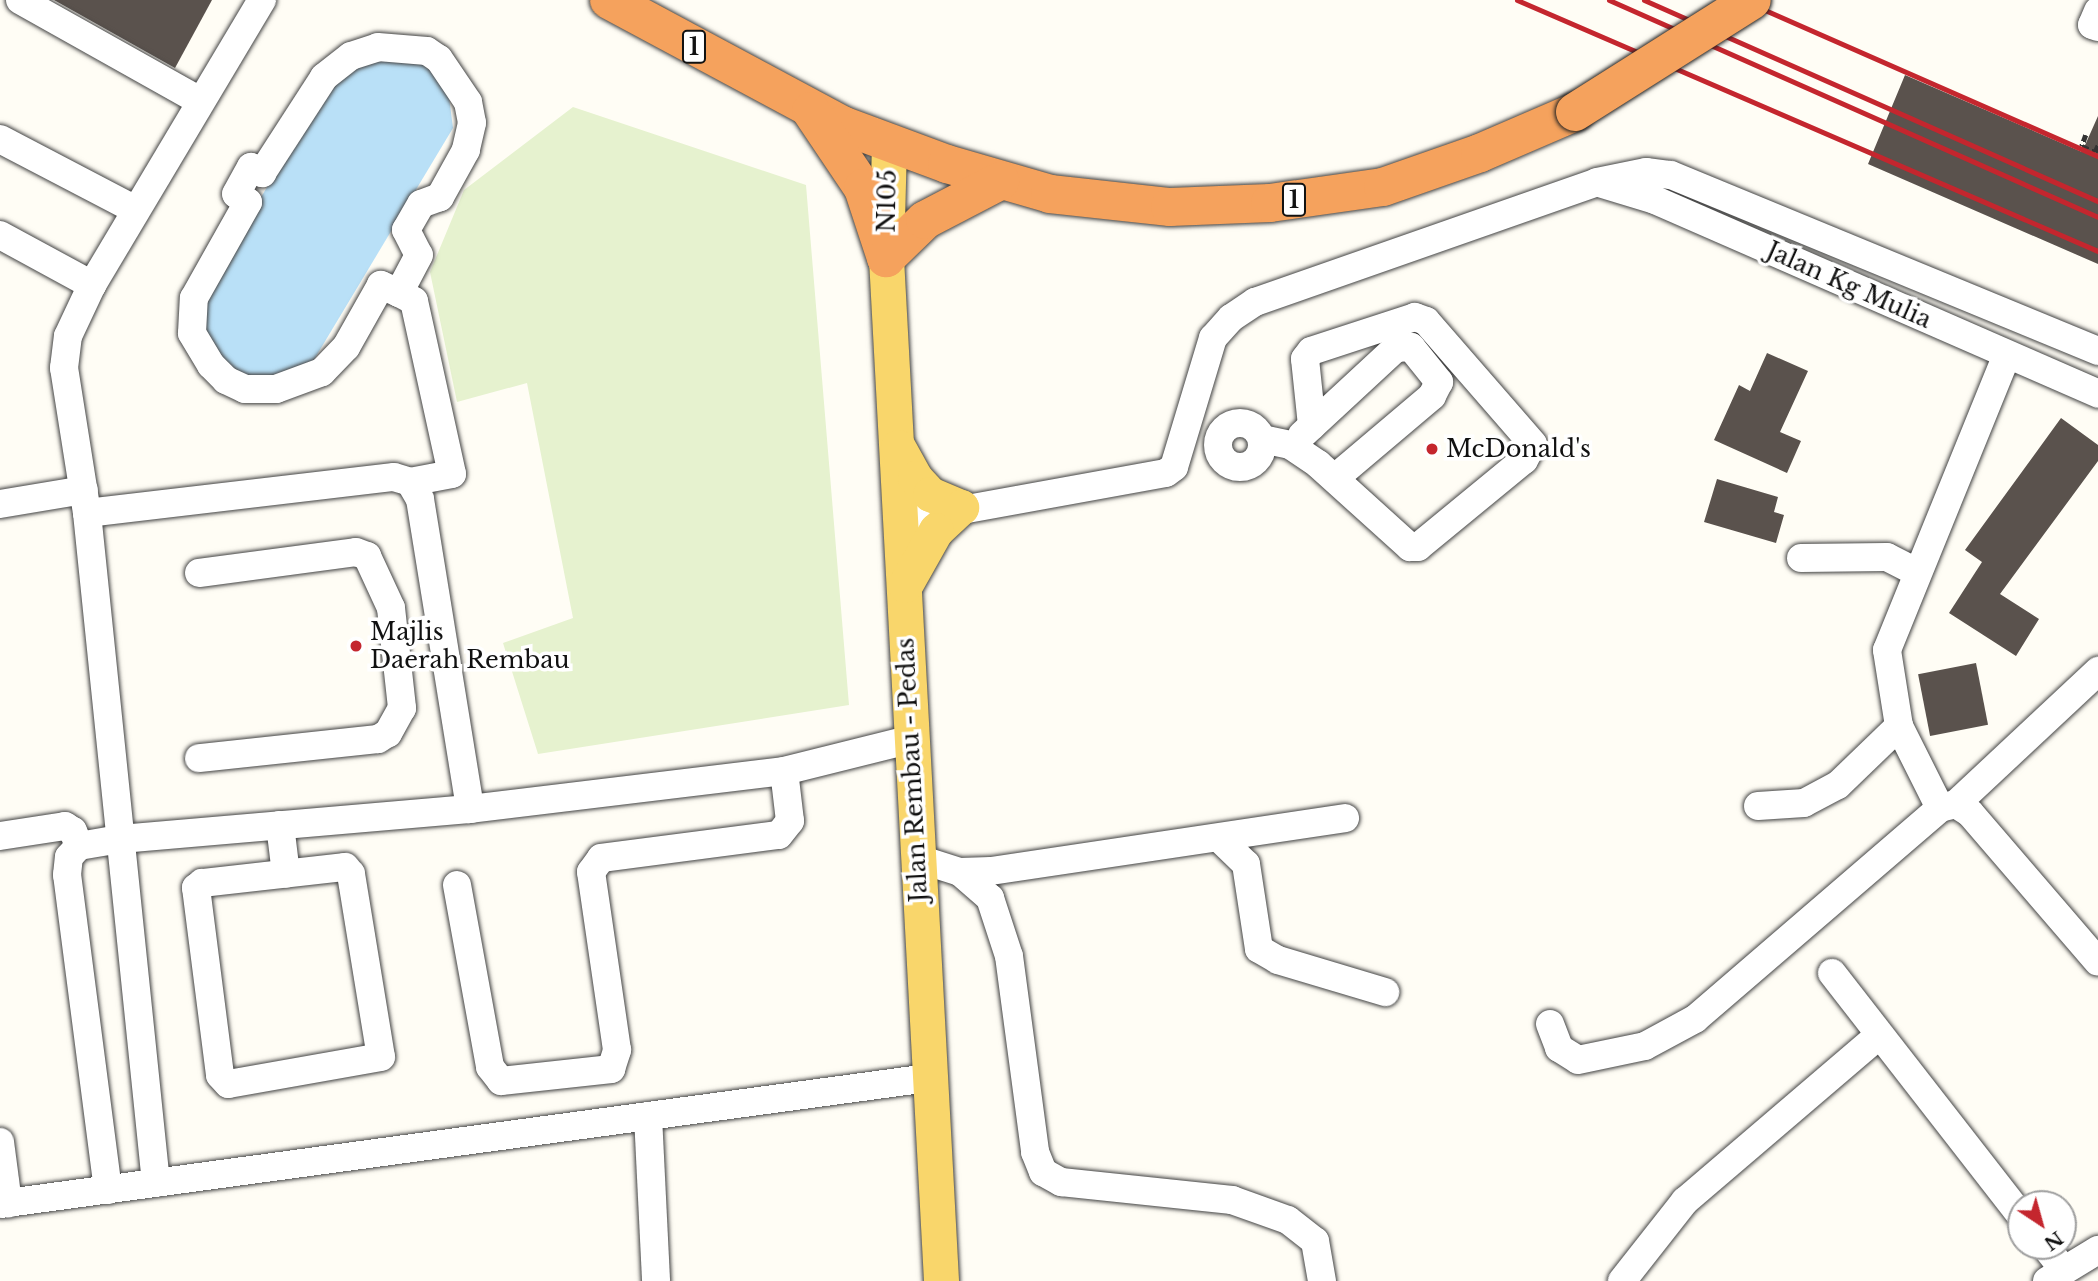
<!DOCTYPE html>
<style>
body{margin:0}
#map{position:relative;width:2098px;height:1281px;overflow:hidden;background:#fffdf5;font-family:"Libre Baskerville",serif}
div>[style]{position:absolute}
.pitch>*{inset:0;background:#e6f2cf}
.water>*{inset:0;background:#b9e0f7}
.building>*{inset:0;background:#5a524d;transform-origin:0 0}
.path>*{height:4.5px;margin-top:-2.25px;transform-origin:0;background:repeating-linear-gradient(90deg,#333 0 7px,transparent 0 10.5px)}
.roads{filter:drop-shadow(0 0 2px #444) drop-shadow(0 0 2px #444)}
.minor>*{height:28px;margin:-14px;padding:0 14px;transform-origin:14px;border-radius:14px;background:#fff}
.minor>.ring{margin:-14px;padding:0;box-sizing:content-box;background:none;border:28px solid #fff;border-radius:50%}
.major>*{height:35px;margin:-17.5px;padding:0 17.5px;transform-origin:17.5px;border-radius:17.5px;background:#f9d66b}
.highway>*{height:38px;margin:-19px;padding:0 19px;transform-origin:19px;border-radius:19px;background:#f5a25d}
.rail>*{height:5px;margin:-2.5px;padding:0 2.5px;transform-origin:2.5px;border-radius:2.5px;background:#c4262e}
.bridges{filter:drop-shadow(0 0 2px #222) drop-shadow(0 0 2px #222)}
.highway-bridge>*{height:38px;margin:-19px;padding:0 19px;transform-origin:19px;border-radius:19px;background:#f5a25d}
.dots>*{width:19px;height:19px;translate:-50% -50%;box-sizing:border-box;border:4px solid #fff;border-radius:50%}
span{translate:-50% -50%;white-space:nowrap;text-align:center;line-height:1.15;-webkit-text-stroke:7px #fff;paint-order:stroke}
.shield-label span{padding:2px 5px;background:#fff;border:2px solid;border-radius:5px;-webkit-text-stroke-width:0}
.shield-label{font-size:23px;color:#111;font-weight:700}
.street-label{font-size:24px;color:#111}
.poi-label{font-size:24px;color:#111}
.left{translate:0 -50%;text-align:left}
.north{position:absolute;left:2007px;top:1190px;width:70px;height:70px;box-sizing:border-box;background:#fff;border:2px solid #a0a0a0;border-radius:50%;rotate:144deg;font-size:19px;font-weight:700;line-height:28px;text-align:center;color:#111}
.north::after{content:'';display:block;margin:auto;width:24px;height:32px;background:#c4262e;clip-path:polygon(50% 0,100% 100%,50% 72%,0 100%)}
</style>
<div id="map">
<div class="pitch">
<div style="clip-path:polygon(573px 107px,806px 185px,849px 705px,538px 754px,503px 643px,573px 618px,527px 383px,457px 402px,430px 272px,464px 190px)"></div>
</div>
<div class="water">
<div style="clip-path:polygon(366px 55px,416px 59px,433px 73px,449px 97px,453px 128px,312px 363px,270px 378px,237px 375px,208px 349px,201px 298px,329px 83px)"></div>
</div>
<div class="building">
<div style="clip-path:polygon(54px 0,212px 0,175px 68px)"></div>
<div style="clip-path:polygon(1905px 75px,2082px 152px,2098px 116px,2098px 264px,1868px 164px)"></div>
<div style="clip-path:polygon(1767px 353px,1808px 371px,1780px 432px,1801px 441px,1787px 473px,1714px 440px,1739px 385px,1750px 391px)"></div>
<div style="clip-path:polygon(2061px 418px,2098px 445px,2098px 461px,2000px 594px,2039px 619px,2016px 656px,1949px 613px,1982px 562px,1965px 550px)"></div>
<div style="clip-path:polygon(1717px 479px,1778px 497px,1774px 512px,1784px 515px,1776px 543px,1704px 522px)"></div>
<div style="left:1976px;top:663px;width:63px;height:59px;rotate:79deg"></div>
</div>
<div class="path">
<div style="left:2086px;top:135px;width:12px;rotate:110deg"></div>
<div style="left:2082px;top:146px;width:14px;rotate:25deg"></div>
<div style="left:2095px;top:152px;width:8px;rotate:-67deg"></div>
</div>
<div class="roads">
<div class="minor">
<div style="left:20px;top:0;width:206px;rotate:29.3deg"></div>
<div style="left:2098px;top:11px;width:15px;rotate:113deg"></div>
<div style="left:2092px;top:25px;width:6px;rotate:18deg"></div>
<div style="left:0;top:139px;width:153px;rotate:27.6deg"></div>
<div style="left:1599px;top:183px;width:59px;rotate:16.9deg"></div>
<div style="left:1655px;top:200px;width:484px;rotate:23.6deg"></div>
<div style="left:0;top:235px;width:105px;rotate:28.5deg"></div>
<div style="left:399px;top:293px;width:20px;rotate:-156deg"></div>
<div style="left:381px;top:285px;width:71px;rotate:119.4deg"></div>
<div style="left:346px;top:347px;width:35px;rotate:134deg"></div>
<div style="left:322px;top:372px;width:49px;rotate:159.7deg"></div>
<div style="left:276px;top:389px;width:31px;rotate:180deg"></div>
<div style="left:245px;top:389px;width:21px;rotate:-155deg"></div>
<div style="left:226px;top:380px;width:21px;rotate:-135deg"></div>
<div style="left:211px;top:365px;width:37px;rotate:-121deg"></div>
<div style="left:192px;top:333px;width:35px;rotate:-87deg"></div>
<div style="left:194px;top:298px;width:110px;rotate:-60.6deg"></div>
<div style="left:248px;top:202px;width:14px;rotate:-146deg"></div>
<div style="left:236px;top:194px;width:31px;rotate:-61deg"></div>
<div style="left:251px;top:167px;width:13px;rotate:29deg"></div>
<div style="left:262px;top:173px;width:114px;rotate:-57.1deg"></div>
<div style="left:324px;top:77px;width:34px;rotate:-38deg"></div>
<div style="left:351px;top:56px;width:28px;rotate:-18deg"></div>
<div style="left:378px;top:47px;width:49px;rotate:4.7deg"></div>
<div style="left:427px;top:51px;width:14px;rotate:34deg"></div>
<div style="left:439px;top:59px;width:52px;rotate:56deg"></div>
<div style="left:468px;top:102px;width:21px;rotate:79deg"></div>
<div style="left:472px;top:123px;width:28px;rotate:103deg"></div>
<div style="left:466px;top:150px;width:54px;rotate:119deg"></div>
<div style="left:440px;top:197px;width:20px;rotate:160deg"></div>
<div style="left:421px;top:204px;width:30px;rotate:120deg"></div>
<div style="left:406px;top:230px;width:28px;rotate:63deg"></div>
<div style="left:419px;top:255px;width:43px;rotate:117.8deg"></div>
<div style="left:399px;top:293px;width:17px;rotate:28deg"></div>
<div style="left:414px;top:301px;width:177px;rotate:77.6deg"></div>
<div style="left:452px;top:474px;width:43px;rotate:169.2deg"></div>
<div class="ring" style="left:1218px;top:423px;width:16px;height:16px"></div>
<div style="left:1302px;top:435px;width:128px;rotate:-42.8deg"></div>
<div style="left:1396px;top:348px;width:15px;rotate:-4deg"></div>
<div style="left:1411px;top:347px;width:45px;rotate:51.3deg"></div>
<div style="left:1439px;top:382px;width:16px;rotate:117deg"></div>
<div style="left:1432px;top:396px;width:127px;rotate:139.8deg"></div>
<div style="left:1262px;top:439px;width:29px;rotate:12deg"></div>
<div style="left:1290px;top:445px;width:34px;rotate:34deg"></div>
<div style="left:1318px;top:464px;width:124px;rotate:42.1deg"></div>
<div style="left:1410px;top:547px;width:8px"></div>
<div style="left:1418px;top:547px;width:137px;rotate:-39.4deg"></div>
<div style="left:1524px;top:460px;width:18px;rotate:-61deg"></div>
<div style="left:1533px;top:444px;width:163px;rotate:-131deg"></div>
<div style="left:1426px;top:321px;width:12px;rotate:-160deg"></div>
<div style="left:1415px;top:317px;width:109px;rotate:161.9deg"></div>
<div style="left:1311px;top:351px;width:10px;rotate:127deg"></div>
<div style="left:1305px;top:359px;width:67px;rotate:84deg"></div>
<div style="left:0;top:504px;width:85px;rotate:-9.5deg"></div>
<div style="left:87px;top:513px;width:309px;rotate:-6.7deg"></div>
<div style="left:394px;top:477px;width:17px;rotate:17deg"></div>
<div style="left:410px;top:482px;width:20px;rotate:60deg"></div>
<div style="left:420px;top:499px;width:314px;rotate:80.8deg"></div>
<div style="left:901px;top:521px;width:269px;rotate:-10.3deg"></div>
<div style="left:1166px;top:473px;width:10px;rotate:-37deg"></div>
<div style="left:1174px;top:467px;width:135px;rotate:-73.2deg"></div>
<div style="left:1213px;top:338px;width:27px;rotate:-48deg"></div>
<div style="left:1231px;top:318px;width:29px;rotate:-34deg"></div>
<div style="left:1255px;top:302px;width:362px;rotate:-19.3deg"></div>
<div style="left:1597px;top:182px;width:50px;rotate:-11.5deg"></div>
<div style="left:1646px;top:172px;width:25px;rotate:7deg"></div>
<div style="left:1671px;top:175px;width:462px;rotate:22.4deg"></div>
<div style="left:1801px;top:558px;width:86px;rotate:-0.7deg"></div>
<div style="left:1887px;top:557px;width:34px;rotate:27deg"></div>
<div style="left:199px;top:573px;width:158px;rotate:-7.6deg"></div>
<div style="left:356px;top:552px;width:12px;rotate:20deg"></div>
<div style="left:367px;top:556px;width:57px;rotate:65.2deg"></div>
<div style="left:391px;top:608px;width:101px;rotate:83.7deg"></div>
<div style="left:402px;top:708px;width:29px;rotate:119deg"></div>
<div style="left:388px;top:733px;width:12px;rotate:149deg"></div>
<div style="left:378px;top:739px;width:180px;rotate:173.9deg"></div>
<div style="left:1956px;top:804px;width:17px;rotate:33deg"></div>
<div style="left:1970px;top:813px;width:196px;rotate:49.3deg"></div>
<div style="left:1758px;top:806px;width:46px;rotate:-3.7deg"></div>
<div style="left:1804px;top:803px;width:38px;rotate:-28deg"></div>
<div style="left:1838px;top:785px;width:85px;rotate:-44deg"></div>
<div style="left:1940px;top:808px;width:92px;rotate:-116.6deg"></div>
<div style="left:1899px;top:726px;width:77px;rotate:-99deg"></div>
<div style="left:1887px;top:650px;width:319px;rotate:-67.9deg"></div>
<div style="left:280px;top:825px;width:49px;rotate:83deg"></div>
<div style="left:0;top:836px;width:66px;rotate:-8.7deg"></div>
<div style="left:65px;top:826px;width:9px;rotate:32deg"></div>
<div style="left:73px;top:831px;width:16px;rotate:68deg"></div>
<div style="left:1220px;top:839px;width:36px;rotate:44deg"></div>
<div style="left:1246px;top:864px;width:86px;rotate:81.3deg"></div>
<div style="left:1259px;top:949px;width:22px;rotate:30deg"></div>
<div style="left:1278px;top:960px;width:112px;rotate:16.7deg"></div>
<div style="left:916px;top:858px;width:46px;rotate:17.7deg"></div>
<div style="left:960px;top:872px;width:31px;rotate:-2deg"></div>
<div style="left:991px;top:871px;width:358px;rotate:-8.5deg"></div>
<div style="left:345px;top:867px;width:9px;rotate:49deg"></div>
<div style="left:351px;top:874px;width:185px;rotate:80.7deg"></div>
<div style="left:381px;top:1057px;width:155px;rotate:170deg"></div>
<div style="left:228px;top:1084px;width:12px;rotate:-132deg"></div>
<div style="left:220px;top:1075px;width:189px;rotate:-97.3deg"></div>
<div style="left:196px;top:888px;width:8px;rotate:-40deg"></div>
<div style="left:202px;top:883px;width:144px;rotate:-6.4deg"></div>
<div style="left:960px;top:872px;width:40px;rotate:41deg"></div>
<div style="left:990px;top:898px;width:61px;rotate:71.9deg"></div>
<div style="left:1009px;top:956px;width:198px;rotate:82.4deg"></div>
<div style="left:1035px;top:1152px;width:22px;rotate:68deg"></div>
<div style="left:1043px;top:1172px;width:21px;rotate:29deg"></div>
<div style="left:1061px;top:1182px;width:172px;rotate:6deg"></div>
<div style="left:1232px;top:1200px;width:59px;rotate:19.7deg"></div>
<div style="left:1288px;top:1220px;width:34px;rotate:38deg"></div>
<div style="left:1315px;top:1241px;width:41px;rotate:80.1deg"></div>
<div style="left:457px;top:885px;width:185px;rotate:79.7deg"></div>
<div style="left:490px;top:1067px;width:18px;rotate:52deg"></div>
<div style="left:501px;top:1081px;width:111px;rotate:-6.2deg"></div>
<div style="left:611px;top:1069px;width:20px;rotate:-72deg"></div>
<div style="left:617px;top:1050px;width:180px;rotate:-98.3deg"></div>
<div style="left:591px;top:872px;width:17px;rotate:-54deg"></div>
<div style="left:601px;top:858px;width:179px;rotate:-7.4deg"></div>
<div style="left:779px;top:835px;width:18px;rotate:-52deg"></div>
<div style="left:790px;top:821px;width:50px;rotate:-96.8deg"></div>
<div style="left:1832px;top:973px;width:308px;rotate:52.1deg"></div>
<div style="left:1550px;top:1024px;width:26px;rotate:69deg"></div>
<div style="left:1559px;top:1048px;width:22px;rotate:32deg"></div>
<div style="left:1578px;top:1060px;width:68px;rotate:-11.8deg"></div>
<div style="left:1645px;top:1046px;width:57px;rotate:-28.4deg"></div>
<div style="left:1695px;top:1019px;width:323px;rotate:-40.7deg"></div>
<div style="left:1940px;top:808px;width:16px;rotate:-14deg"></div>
<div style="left:1956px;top:804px;width:195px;rotate:-43.1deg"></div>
<div style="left:648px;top:1116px;width:165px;rotate:87.2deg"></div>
<div style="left:0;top:1142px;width:62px;rotate:82.5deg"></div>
<div style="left:156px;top:1183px;width:674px;rotate:-95.88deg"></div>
<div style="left:87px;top:513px;width:147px;rotate:-99deg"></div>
<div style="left:64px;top:368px;width:32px;rotate:-83deg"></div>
<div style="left:68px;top:336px;width:56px;rotate:-64.8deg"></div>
<div style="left:92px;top:285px;width:332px;rotate:-59.2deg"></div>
<div style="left:108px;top:1190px;width:318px;rotate:-97.4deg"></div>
<div style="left:67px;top:875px;width:18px;rotate:-84deg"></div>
<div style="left:69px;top:857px;width:15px;rotate:-48deg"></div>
<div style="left:79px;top:846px;width:42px;rotate:-9.7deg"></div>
<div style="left:120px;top:839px;width:351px;rotate:-4.9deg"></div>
<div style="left:470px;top:809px;width:316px;rotate:-6.9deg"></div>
<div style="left:784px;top:771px;width:128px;rotate:-14deg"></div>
<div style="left:0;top:1204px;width:937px;rotate:-7.73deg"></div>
<div style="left:2045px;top:1246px;width:31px;rotate:52deg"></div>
<div style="left:1622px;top:1281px;width:102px;rotate:-51.8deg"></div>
<div style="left:1685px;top:1201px;width:254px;rotate:-40.5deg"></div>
<div style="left:2047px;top:1281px;width:60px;rotate:-31.3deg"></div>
</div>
<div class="major">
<div style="left:889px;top:144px;width:114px;rotate:91.5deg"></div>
<div style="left:886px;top:258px;width:1024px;rotate:86.92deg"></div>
<div style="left:898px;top:447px;width:35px;rotate:61deg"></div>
<div style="left:915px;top:478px;width:22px;rotate:47deg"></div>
<div style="left:930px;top:494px;width:34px;rotate:23deg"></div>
<div style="left:961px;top:507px;width:34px;rotate:137deg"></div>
<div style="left:936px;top:530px;width:63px;rotate:119.4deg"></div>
</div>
<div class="highway">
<div style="left:609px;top:0;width:264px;rotate:28.2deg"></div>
<div style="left:842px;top:125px;width:112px;rotate:20.4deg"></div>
<div style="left:947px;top:164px;width:107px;rotate:16.2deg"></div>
<div style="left:1050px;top:194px;width:121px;rotate:6.2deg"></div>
<div style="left:1170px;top:207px;width:100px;rotate:-2.3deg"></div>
<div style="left:1270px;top:203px;width:114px;rotate:-8.1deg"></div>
<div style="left:1383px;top:187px;width:103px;rotate:-19.3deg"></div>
<div style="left:1480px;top:153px;width:103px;rotate:-23.3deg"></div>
<div style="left:811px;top:111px;width:93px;rotate:56deg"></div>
<div style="left:863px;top:188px;width:74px;rotate:71.8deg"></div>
<div style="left:886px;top:258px;width:54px;rotate:-44.3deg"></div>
<div style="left:925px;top:220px;width:85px;rotate:-27.5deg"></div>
</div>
</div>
<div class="rail">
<div style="left:1517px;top:0;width:633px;rotate:23.37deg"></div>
<div style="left:1609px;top:0;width:535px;rotate:23.93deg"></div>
<div style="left:1644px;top:0;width:497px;rotate:23.9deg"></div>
<div style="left:1742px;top:0;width:389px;rotate:23.7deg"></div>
</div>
<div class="bridges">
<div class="highway-bridge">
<div style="left:1575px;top:112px;width:209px;rotate:-32.3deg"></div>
</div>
</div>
<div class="dots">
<div style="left:1432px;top:449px;background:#c4262e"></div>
<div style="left:356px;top:646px;background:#c4262e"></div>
</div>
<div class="shield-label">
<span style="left:694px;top:47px">1</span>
<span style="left:1294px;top:200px">1</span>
</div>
<div class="street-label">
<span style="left:887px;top:201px;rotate:-89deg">N105</span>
<span style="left:1849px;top:285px;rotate:24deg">Jalan Kg Mulia</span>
<span style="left:912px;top:770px;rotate:-93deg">Jalan Rembau - Pedas</span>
</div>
<div class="poi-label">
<span class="left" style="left:1446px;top:449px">McDonald's</span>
<span class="left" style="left:370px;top:646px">Majlis<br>Daerah Rembau</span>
</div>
<div class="north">N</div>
</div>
